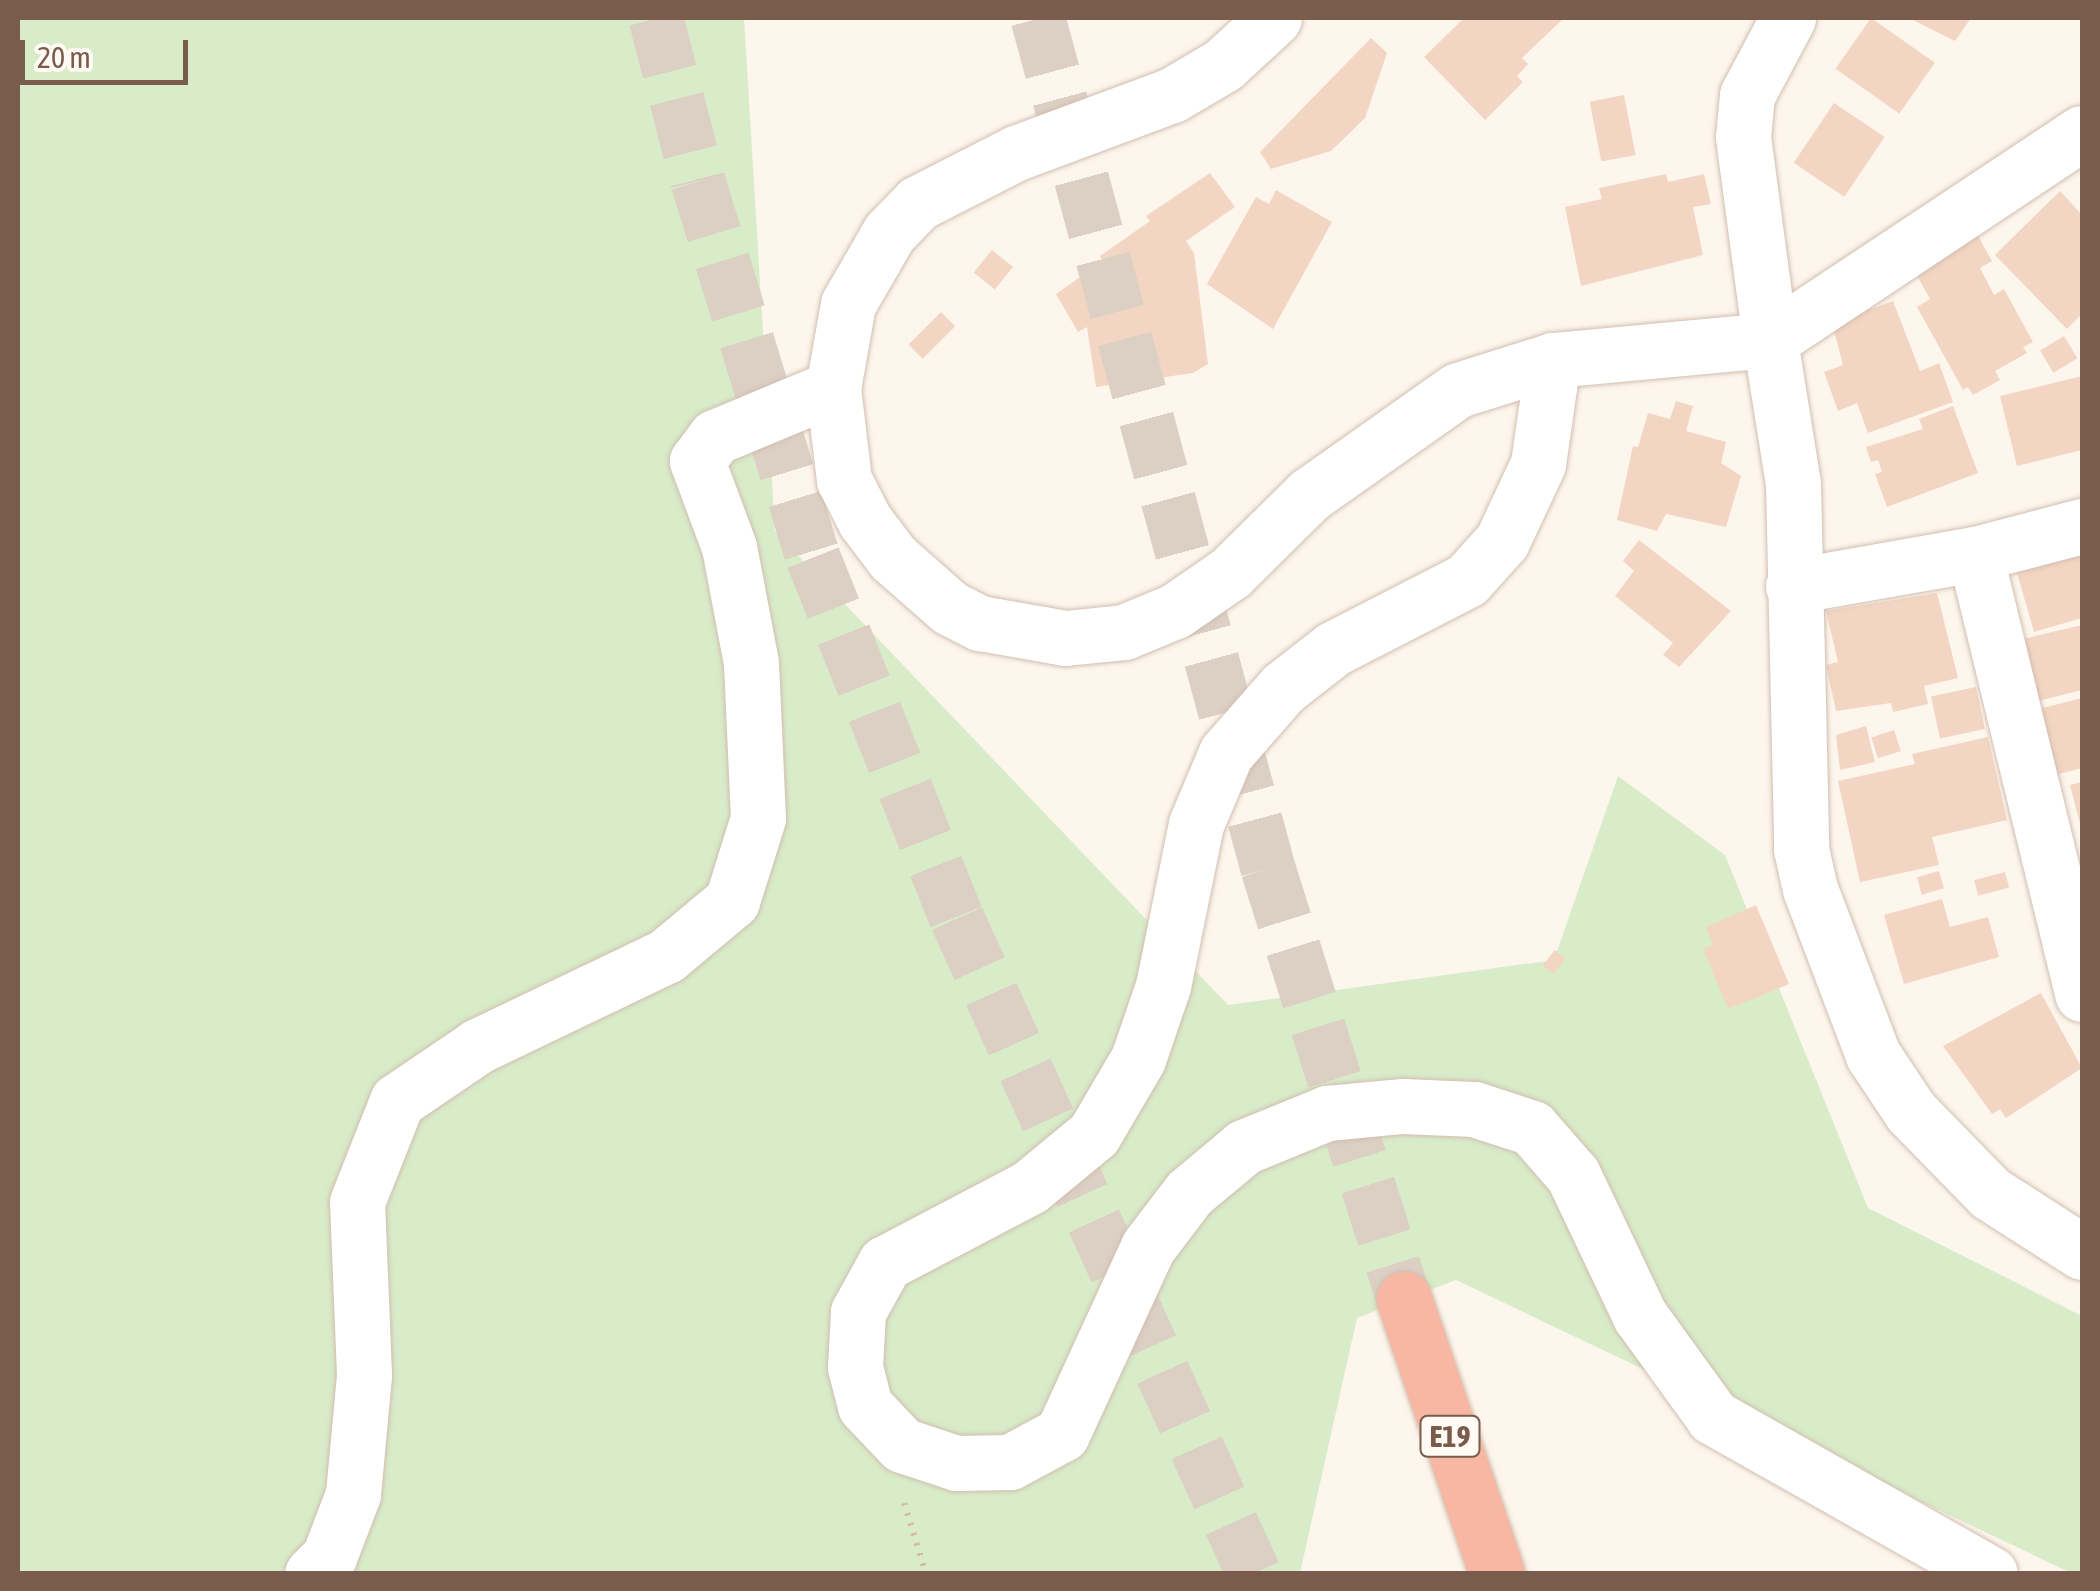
<!DOCTYPE html>
<style>
body{margin:0}
#map{position:relative;width:2100px;height:1591px;overflow:hidden;background:#fdf6ec;font-family:"Asap Condensed",sans-serif}
div>[style]{position:absolute}
.green>*{inset:0;background:#d8ecc9}
.building>*{inset:0;background:#f3d5c3;transform-origin:0 0}
.highway-tunnel>*{height:55px;margin-top:-27.5px;transform-origin:0;background:repeating-linear-gradient(90deg,#dcd0c4 0 55px,transparent 0 83px)}
.path>*{height:6px;margin-top:-3px;transform-origin:0;background:repeating-linear-gradient(90deg,#d9b8a5 0 2.5px,transparent 0 10.5px)}
.roads{filter:drop-shadow(0 0 2px #d1beb0) drop-shadow(0 0 2px #d1beb0)}
.minor>*{height:55px;margin:-27.5px;padding:0 27.5px;transform-origin:27.5px;border-radius:27.5px;background:#fff}
.highway>*{height:55px;margin:-27.5px;padding:0 27.5px;transform-origin:27.5px;border-radius:27.5px;background:#f7b7a3}
span{translate:-50% -50%;white-space:nowrap;text-align:center;line-height:1.15;-webkit-text-stroke:8px #fffaf3;paint-order:stroke}
.shield-label span{padding:2px 8px;background:#fffaf3;border:2px solid;border-radius:8px;-webkit-text-stroke-width:0}
.shield-label{font-size:30px;color:#7a5c4d;font-weight:700}
.frame{position:absolute;inset:0;border:20px solid #7a5c4d;pointer-events:none}
.scale{position:absolute;left:20px;top:40px;width:168px;height:45px;box-sizing:border-box;border:5px solid #7a5c4d;border-top:0;padding-left:12px;font-size:30px;line-height:35px;white-space:nowrap;color:#7a5c4d;-webkit-text-stroke:8px #fffaf3;paint-order:stroke}
</style>
<div id="map">
<div class="green">
<div style="clip-path:polygon(18px 18px,744px 18px,775px 531px,1228px 1005px,1554px 960px,1618px 776px,1725px 855px,1868px 1208px,2082px 1316px,2082px 1573px,2071px 1573px,1456px 1280px,1357px 1318px,1300px 1573px,18px 1573px)"></div>
</div>
<div class="building">
<div style="clip-path:polygon(1464px 18px,1564px 18px,1522px 58px,1528px 64px,1517px 76px,1523px 82px,1485px 120px,1424px 57px)"></div>
<div style="left:1871px;top:18px;width:78px;height:62px;rotate:35deg"></div>
<div style="clip-path:polygon(1909px 18px,1971px 18px,1955px 41px)"></div>
<div style="clip-path:polygon(1371px 38px,1387px 53px,1365px 118px,1331px 151px,1271px 169px,1260px 152px)"></div>
<div style="left:1624px;top:95px;width:61px;height:35px;rotate:79deg"></div>
<div style="left:1834px;top:103px;width:61px;height:72px;rotate:34deg"></div>
<div style="clip-path:polygon(1210px 173px,1235px 207px,1186px 241px,1194px 253px,1208px 364px,1193px 373px,1096px 387px,1087px 327px,1078px 332px,1056px 294px,1103px 261px,1100px 256px,1150px 221px,1146px 216px)"></div>
<div style="clip-path:polygon(1666px 174px,1668px 182px,1704px 174px,1711px 204px,1693px 207px,1703px 255px,1581px 286px,1565px 207px,1602px 199px,1599px 188px)"></div>
<div style="clip-path:polygon(1276px 190px,1332px 222px,1273px 329px,1207px 284px,1256px 197px,1269px 204px)"></div>
<div style="clip-path:polygon(2060px 191px,2082px 215px,2082px 314px,2067px 329px,1995px 255px)"></div>
<div style="clip-path:polygon(1978px 236px,1992px 261px,1980px 268px,1994px 295px,2004px 289px,2033px 342px,2023px 347px,2027px 353px,1995px 371px,2000px 380px,1973px 395px,1968px 387px,1963px 390px,1917px 307px,1930px 299px,1915px 272px)"></div>
<div style="left:992px;top:250px;width:27px;height:29px;rotate:39deg"></div>
<div style="clip-path:polygon(1893px 301px,1920px 371px,1939px 363px,1953px 402px,1868px 433px,1857px 403px,1838px 411px,1824px 372px,1843px 365px,1832px 323px)"></div>
<div style="left:941px;top:312px;width:20px;height:46px;rotate:45deg"></div>
<div style="left:2064px;top:336px;width:26px;height:28px;rotate:59deg"></div>
<div style="clip-path:polygon(2082px 376px,2082px 450px,2017px 466px,2000px 396px)"></div>
<div style="clip-path:polygon(1676px 401px,1693px 406px,1686px 431px,1726px 442px,1721px 463px,1741px 476px,1726px 527px,1666px 514px,1657px 531px,1617px 520px,1633px 446px,1638px 447px,1648px 413px,1670px 419px)"></div>
<div style="clip-path:polygon(1953px 406px,1978px 473px,1887px 507px,1875px 474px,1882px 472px,1878px 460px,1871px 462px,1866px 447px,1923px 429px,1919px 419px)"></div>
<div style="clip-path:polygon(1639px 540px,1731px 611px,1679px 667px,1663px 655px,1673px 643px,1615px 596px,1634px 571px,1623px 561px)"></div>
<div style="clip-path:polygon(2082px 555px,2082px 618px,2034px 632px,2017px 573px)"></div>
<div style="clip-path:polygon(1937px 593px,1958px 678px,1924px 686px,1928px 704px,1893px 712px,1891px 703px,1836px 711px,1826px 665px,1838px 662px,1826px 611px)"></div>
<div style="clip-path:polygon(2082px 625px,2082px 690px,2038px 701px,2023px 639px)"></div>
<div style="left:1976px;top:687px;width:43px;height:46px;rotate:78deg"></div>
<div style="clip-path:polygon(2082px 698px,2082px 768px,2056px 775px,2039px 709px)"></div>
<div style="clip-path:polygon(1866px 726px,1875px 762px,1840px 770px,1836px 735px)"></div>
<div style="left:1894px;top:730px;width:22px;height:24px;rotate:72deg"></div>
<div style="clip-path:polygon(1988px 737px,2007px 820px,1932px 837px,1939px 865px,1860px 882px,1838px 781px,1915px 764px,1912px 754px)"></div>
<div style="clip-path:polygon(2082px 782px,2082px 828px,2081px 828px,2070px 785px)"></div>
<div style="left:1939px;top:871px;width:18px;height:23px;rotate:74deg"></div>
<div style="left:2005px;top:872px;width:16px;height:32px;rotate:75deg"></div>
<div style="clip-path:polygon(1942px 899px,1950px 927px,1988px 917px,1999px 957px,1904px 984px,1884px 915px)"></div>
<div style="clip-path:polygon(1756px 905px,1789px 984px,1728px 1009px,1703px 949px,1713px 945px,1706px 927px)"></div>
<div style="left:1555px;top:950px;width:14px;height:20px;rotate:39deg"></div>
<div style="clip-path:polygon(2041px 993px,2082px 1068px,2006px 1118px,2000px 1109px,1992px 1114px,1943px 1046px)"></div>
</div>
<div class="highway-tunnel">
<div style="left:656px;top:18px;width:168px;rotate:75.6deg"></div>
<div style="left:698px;top:181px;width:393px;rotate:73deg"></div>
<div style="left:813px;top:557px;width:389px;rotate:68.3deg"></div>
<div style="left:957px;top:918px;width:720px;rotate:65.64deg"></div>
<div style="left:1038px;top:18px;width:881px;rotate:74.86deg"></div>
<div style="left:1268px;top:868px;width:452px;rotate:72.5deg"></div>
</div>
<div class="path">
<div style="left:904px;top:1503px;width:74px;rotate:72.8deg"></div>
</div>
<div class="roads">
<div class="minor">
<div style="left:1274px;top:18px;width:69px;rotate:137.3deg"></div>
<div style="left:1223px;top:65px;width:59px;rotate:149.5deg"></div>
<div style="left:1172px;top:95px;width:166px;rotate:159.6deg"></div>
<div style="left:1016px;top:153px;width:110px;rotate:153deg"></div>
<div style="left:918px;top:203px;width:42px;rotate:134deg"></div>
<div style="left:889px;top:233px;width:82px;rotate:120deg"></div>
<div style="left:848px;top:304px;width:85px;rotate:100.1deg"></div>
<div style="left:833px;top:388px;width:93px;rotate:83.2deg"></div>
<div style="left:844px;top:480px;width:46px;rotate:62.9deg"></div>
<div style="left:865px;top:521px;width:46px;rotate:52.9deg"></div>
<div style="left:893px;top:558px;width:76px;rotate:41.3deg"></div>
<div style="left:950px;top:608px;width:34px;rotate:27deg"></div>
<div style="left:980px;top:623px;width:86px;rotate:10deg"></div>
<div style="left:1065px;top:638px;width:59px;rotate:-5.8deg"></div>
<div style="left:1124px;top:632px;width:55px;rotate:-22.4deg"></div>
<div style="left:1175px;top:611px;width:67px;rotate:-34.6deg"></div>
<div style="left:1230px;top:573px;width:111px;rotate:-44.6deg"></div>
<div style="left:1309px;top:495px;width:182px;rotate:-35.2deg"></div>
<div style="left:1458px;top:390px;width:100px;rotate:-17.5deg"></div>
<div style="left:1553px;top:360px;width:218px;rotate:-5.3deg"></div>
<div style="left:1770px;top:340px;width:145px;rotate:80.9deg"></div>
<div style="left:1793px;top:483px;width:366px;rotate:88.7deg"></div>
<div style="left:1801px;top:849px;width:41px;rotate:77.3deg"></div>
<div style="left:1810px;top:889px;width:178px;rotate:69.2deg"></div>
<div style="left:1873px;top:1055px;width:69px;rotate:56.3deg"></div>
<div style="left:1911px;top:1112px;width:113px;rotate:45.7deg"></div>
<div style="left:1990px;top:1193px;width:109px;rotate:32.7deg"></div>
<div style="left:1788px;top:18px;width:87px;rotate:118deg"></div>
<div style="left:1747px;top:95px;width:42px;rotate:95.4deg"></div>
<div style="left:1743px;top:137px;width:205px;rotate:82.4deg"></div>
<div style="left:1770px;top:340px;width:374px;rotate:-33.6deg"></div>
<div style="left:1553px;top:360px;width:105px;rotate:98.2deg"></div>
<div style="left:1538px;top:464px;width:85px;rotate:115.1deg"></div>
<div style="left:1502px;top:541px;width:52px;rotate:131.9deg"></div>
<div style="left:1467px;top:580px;width:151px;rotate:152.8deg"></div>
<div style="left:1333px;top:649px;width:63px;rotate:142deg"></div>
<div style="left:1283px;top:688px;width:86px;rotate:131.2deg"></div>
<div style="left:1226px;top:753px;width:77px;rotate:112.9deg"></div>
<div style="left:1196px;top:824px;width:165px;rotate:101.5deg"></div>
<div style="left:1163px;top:986px;width:77px;rotate:108.9deg"></div>
<div style="left:1138px;top:1059px;width:87px;rotate:120.4deg"></div>
<div style="left:1094px;top:1134px;width:83px;rotate:140.4deg"></div>
<div style="left:1030px;top:1187px;width:164px;rotate:152.3deg"></div>
<div style="left:885px;top:1263px;width:56px;rotate:118.9deg"></div>
<div style="left:858px;top:1312px;width:55px;rotate:93.1deg"></div>
<div style="left:855px;top:1367px;width:40px;rotate:75.6deg"></div>
<div style="left:865px;top:1406px;width:54px;rotate:46.5deg"></div>
<div style="left:902px;top:1445px;width:57px;rotate:18.4deg"></div>
<div style="left:956px;top:1463px;width:54px;rotate:-1.1deg"></div>
<div style="left:1010px;top:1462px;width:59px;rotate:-28.3deg"></div>
<div style="left:1062px;top:1434px;width:206px;rotate:-65.3deg"></div>
<div style="left:1148px;top:1247px;width:68px;rotate:-52.8deg"></div>
<div style="left:1189px;top:1193px;width:72px;rotate:-39.9deg"></div>
<div style="left:1244px;top:1147px;width:90px;rotate:-22.3deg"></div>
<div style="left:1327px;top:1113px;width:76px;rotate:-5.3deg"></div>
<div style="left:1403px;top:1106px;width:71px;rotate:2.4deg"></div>
<div style="left:1474px;top:1109px;width:61px;rotate:18.1deg"></div>
<div style="left:1532px;top:1128px;width:62px;rotate:48.9deg"></div>
<div style="left:1573px;top:1175px;width:156px;rotate:64.6deg"></div>
<div style="left:1640px;top:1316px;width:125px;rotate:54.1deg"></div>
<div style="left:1713px;top:1417px;width:318px;rotate:29.5deg"></div>
<div style="left:1975px;top:554px;width:453px;rotate:76.3deg"></div>
<div style="left:1793px;top:586px;width:185px;rotate:-10deg"></div>
<div style="left:1975px;top:554px;width:111px;rotate:-14.7deg"></div>
<div style="left:312px;top:1574px;width:24px;rotate:-45deg"></div>
<div style="left:329px;top:1557px;width:67px;rotate:-69.1deg"></div>
<div style="left:353px;top:1494px;width:120px;rotate:-84.7deg"></div>
<div style="left:364px;top:1375px;width:173px;rotate:-92.3deg"></div>
<div style="left:357px;top:1202px;width:109px;rotate:-68.4deg"></div>
<div style="left:397px;top:1101px;width:98px;rotate:-34.2deg"></div>
<div style="left:478px;top:1046px;width:208px;rotate:-25.6deg"></div>
<div style="left:666px;top:956px;width:86px;rotate:-39.8deg"></div>
<div style="left:732px;top:901px;width:87px;rotate:-72.6deg"></div>
<div style="left:758px;top:818px;width:155px;rotate:-92.6deg"></div>
<div style="left:751px;top:663px;width:118px;rotate:-100.7deg"></div>
<div style="left:729px;top:547px;width:92px;rotate:-110.4deg"></div>
<div style="left:697px;top:461px;width:30px;rotate:-53deg"></div>
<div style="left:715px;top:437px;width:128px;rotate:-22.6deg"></div>
</div>
<div class="highway">
<div style="left:1404px;top:1299px;width:290px;rotate:71.3deg"></div>
</div>
</div>
<div class="shield-label">
<span style="left:1450px;top:1436px">E19</span>
</div>
<div class="frame"></div>
<div class="scale">20 m</div>
</div>
